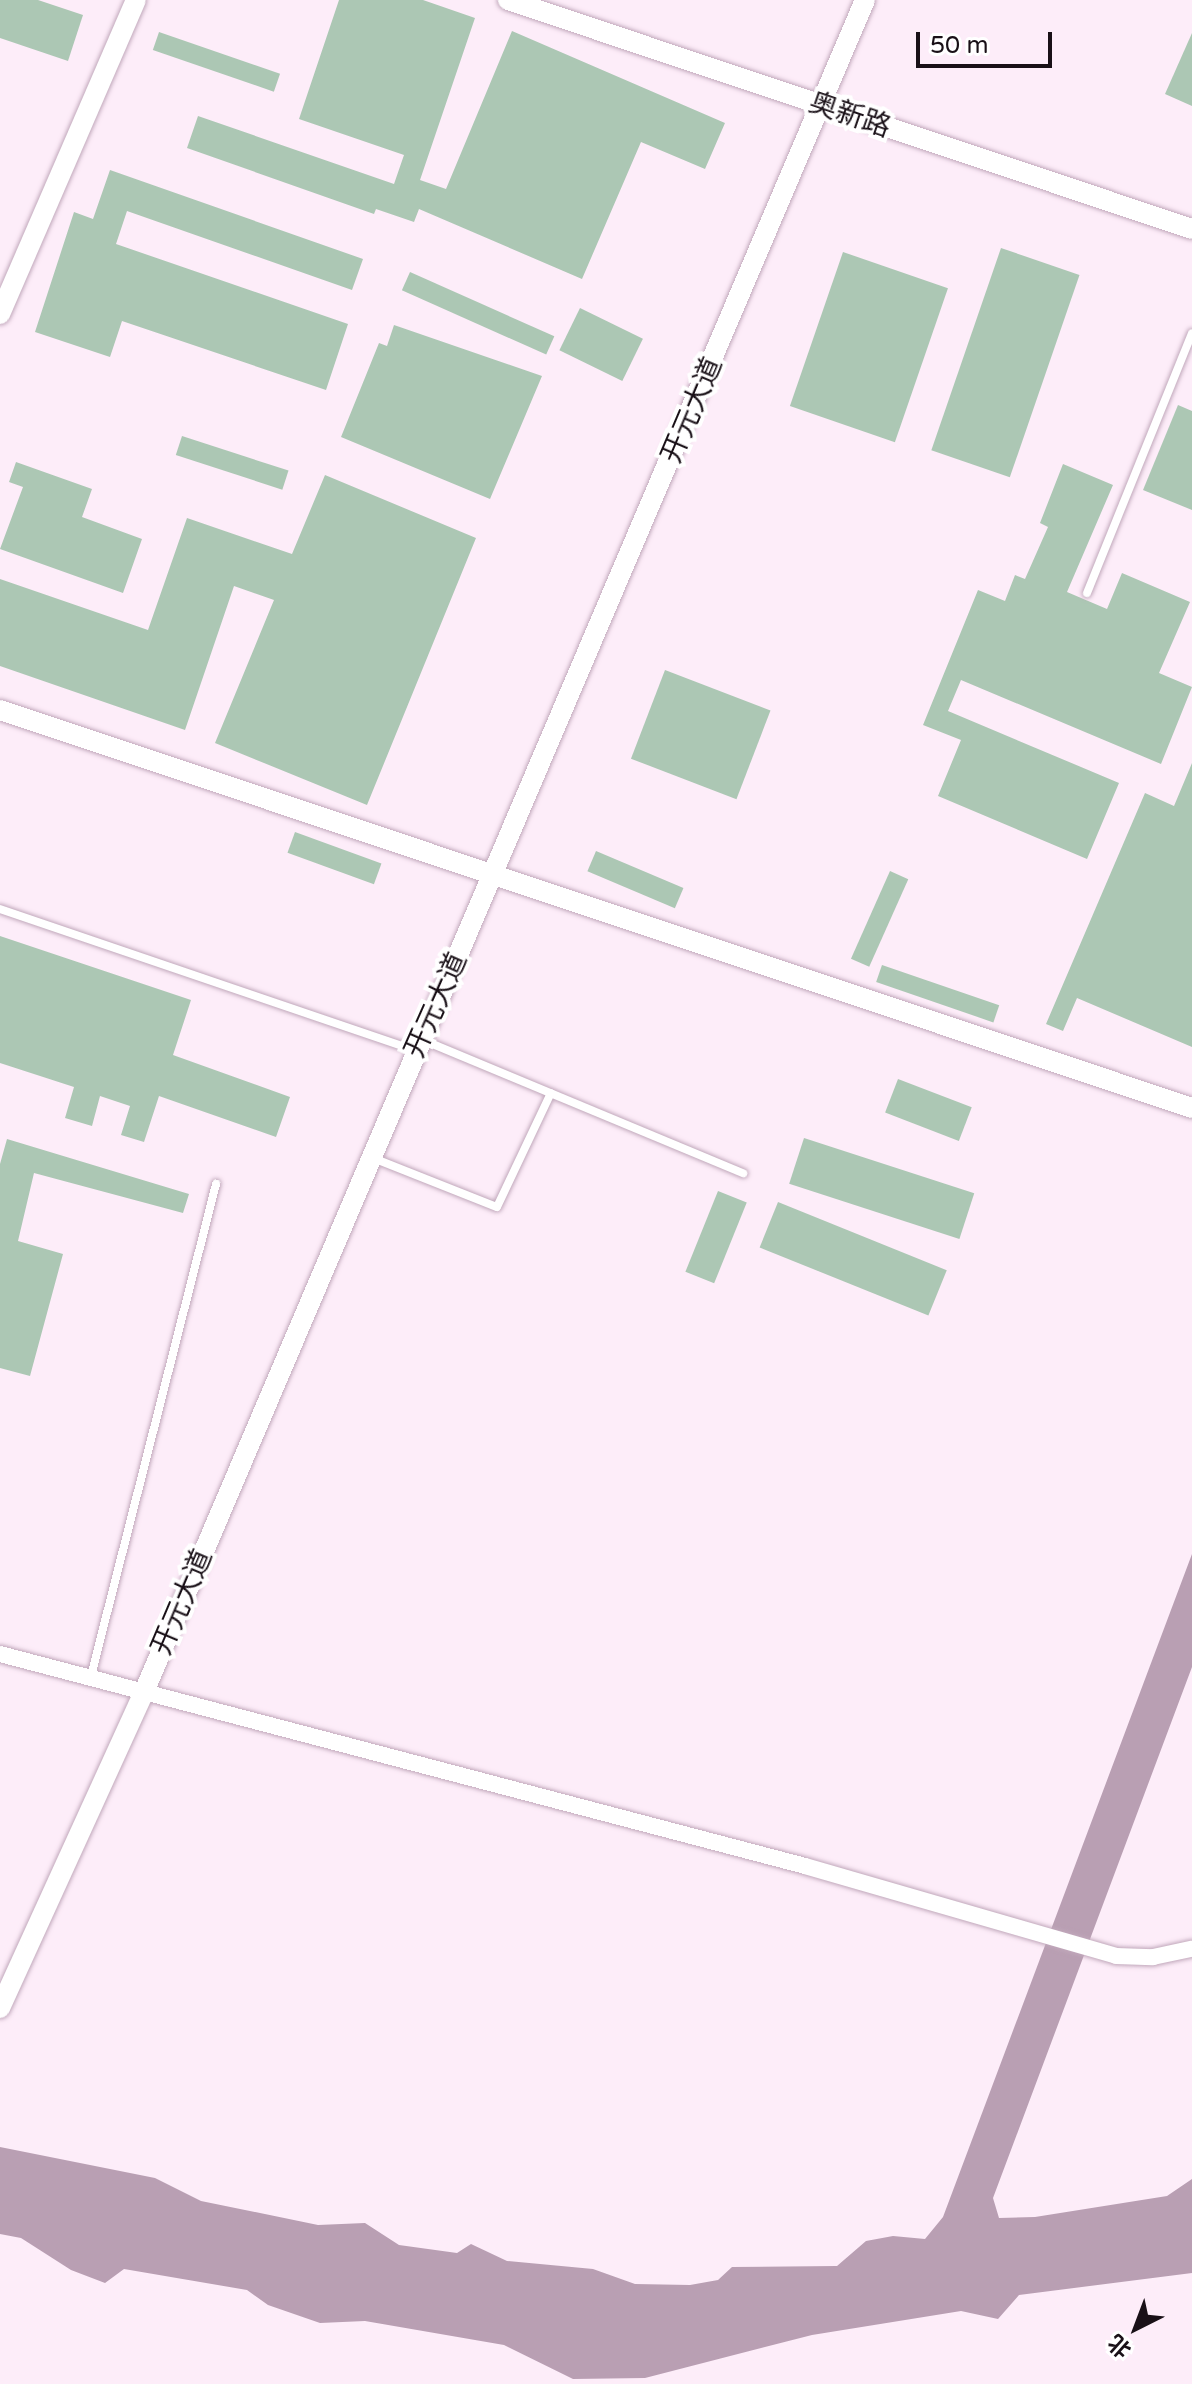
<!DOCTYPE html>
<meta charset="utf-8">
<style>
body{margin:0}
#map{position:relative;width:1192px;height:2384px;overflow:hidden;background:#fdedf9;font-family:"Varela Round","Noto Sans SC",sans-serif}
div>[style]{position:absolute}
.water>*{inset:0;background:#b99fb3}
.building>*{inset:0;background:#acc7b4;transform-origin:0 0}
.roads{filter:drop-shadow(0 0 2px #c1a8bb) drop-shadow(0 0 2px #c1a8bb)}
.service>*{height:8px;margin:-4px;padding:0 4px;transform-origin:4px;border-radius:4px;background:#fff}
.minor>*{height:16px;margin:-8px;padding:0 8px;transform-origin:8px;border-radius:8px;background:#fff}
.tertiary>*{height:20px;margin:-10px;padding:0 10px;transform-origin:10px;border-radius:10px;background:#fff}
span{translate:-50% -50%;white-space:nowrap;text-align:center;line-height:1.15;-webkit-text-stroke:8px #fff;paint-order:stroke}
.street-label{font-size:28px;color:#191017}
.north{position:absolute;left:1096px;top:2288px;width:80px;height:80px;-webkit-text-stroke:6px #fff;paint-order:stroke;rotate:222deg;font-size:22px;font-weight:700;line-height:32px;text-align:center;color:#191017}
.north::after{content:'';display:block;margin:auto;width:28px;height:36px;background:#191017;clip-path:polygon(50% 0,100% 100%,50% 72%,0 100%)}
.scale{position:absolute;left:916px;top:32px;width:136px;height:36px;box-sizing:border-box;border:4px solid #191017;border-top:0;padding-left:10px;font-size:24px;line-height:28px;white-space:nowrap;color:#191017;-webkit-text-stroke:6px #fff;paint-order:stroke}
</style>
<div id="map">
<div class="water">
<div style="clip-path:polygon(1192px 1554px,1192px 1667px,993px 2198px,999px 2218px,1035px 2217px,1167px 2196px,1192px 2179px,1192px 2273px,1019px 2295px,998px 2319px,961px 2311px,812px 2335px,645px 2378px,573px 2379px,504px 2345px,365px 2321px,320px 2323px,268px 2305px,247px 2290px,124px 2269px,105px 2283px,71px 2270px,21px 2238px,0 2234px,0 2147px,155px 2178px,201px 2201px,318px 2225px,365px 2223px,399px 2245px,457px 2253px,471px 2244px,507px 2261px,593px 2269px,635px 2284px,690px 2285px,718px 2280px,732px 2267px,837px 2266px,866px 2241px,893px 2236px,925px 2239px,943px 2217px)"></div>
</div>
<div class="building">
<div style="clip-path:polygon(0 0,38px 0,83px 15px,68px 61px,0 38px)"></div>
<div style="clip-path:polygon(339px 0,423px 0,475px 18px,420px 180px,446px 189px,512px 31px,725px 123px,705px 169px,641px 142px,582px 279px,419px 209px,414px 222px,376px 209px,374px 214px,187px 148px,198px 116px,394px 184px,404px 155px,299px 119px)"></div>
<div style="left:159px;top:32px;width:128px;height:19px;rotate:19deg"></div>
<div style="clip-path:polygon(1192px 33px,1192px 106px,1165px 94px)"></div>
<div style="clip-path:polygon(110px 170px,363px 259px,352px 290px,127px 211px,116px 244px,348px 324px,326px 390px,122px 321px,110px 357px,35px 332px,74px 212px,93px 219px)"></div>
<div style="left:1001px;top:248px;width:83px;height:214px;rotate:19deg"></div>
<div style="left:843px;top:252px;width:111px;height:163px;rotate:19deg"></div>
<div style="left:410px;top:272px;width:158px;height:20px;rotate:24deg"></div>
<div style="left:580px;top:308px;width:70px;height:47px;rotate:26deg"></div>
<div style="clip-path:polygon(394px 325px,542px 376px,490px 499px,341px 437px,379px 343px,387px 346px)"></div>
<div style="clip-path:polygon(1178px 405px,1192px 411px,1192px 510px,1143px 490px)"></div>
<div style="left:182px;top:436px;width:112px;height:20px;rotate:18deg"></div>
<div style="clip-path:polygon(16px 462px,92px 489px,82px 517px,142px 539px,123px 593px,0 549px,23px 487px,9px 482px)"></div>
<div style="clip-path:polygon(1063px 464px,1113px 485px,1067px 592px,1107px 609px,1122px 573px,1190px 602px,1159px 673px,1192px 687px,1161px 764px,961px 680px,948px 711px,1119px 783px,1087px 859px,938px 796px,961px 740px,923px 725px,978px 590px,1005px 601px,1015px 575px,1025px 579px,1048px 527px,1040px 523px)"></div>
<div style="clip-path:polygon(325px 475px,476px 538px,367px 805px,215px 743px,274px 600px,234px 586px,185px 730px,0 666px,0 579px,148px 630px,187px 518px,292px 554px)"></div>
<div style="left:665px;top:670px;width:113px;height:95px;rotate:21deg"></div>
<div style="clip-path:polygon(1192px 763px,1192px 1047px,1077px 998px,1063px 1031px,1046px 1024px,1145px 793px,1174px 806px)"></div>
<div style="left:295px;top:832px;width:92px;height:22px;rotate:20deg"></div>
<div style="left:596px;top:851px;width:95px;height:22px;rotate:23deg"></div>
<div style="left:890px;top:871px;width:20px;height:96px;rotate:24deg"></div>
<div style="clip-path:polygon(0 936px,191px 1000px,173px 1055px,290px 1097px,276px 1137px,159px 1096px,144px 1142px,121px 1135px,130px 1106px,100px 1096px,92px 1126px,65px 1118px,74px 1087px,0 1063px)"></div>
<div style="left:882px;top:965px;width:124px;height:18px;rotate:19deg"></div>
<div style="left:898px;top:1079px;width:79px;height:36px;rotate:21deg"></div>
<div style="left:804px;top:1138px;width:179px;height:48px;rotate:18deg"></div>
<div style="clip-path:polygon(7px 1139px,189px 1194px,183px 1213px,34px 1173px,18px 1241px,63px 1254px,30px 1376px,0 1368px,0 1164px)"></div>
<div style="left:718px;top:1191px;width:31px;height:87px;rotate:22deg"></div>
<div style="left:778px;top:1202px;width:182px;height:49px;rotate:22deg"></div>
</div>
<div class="roads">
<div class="service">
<div style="left:1087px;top:593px;width:280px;rotate:-68deg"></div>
<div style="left:0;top:909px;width:438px;rotate:18.8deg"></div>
<div style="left:423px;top:1040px;width:347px;rotate:22.6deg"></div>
<div style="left:373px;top:1158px;width:133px;rotate:21.6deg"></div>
<div style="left:497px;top:1207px;width:126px;rotate:-64.7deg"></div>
<div style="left:91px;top:1676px;width:508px;rotate:-75.74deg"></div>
</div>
<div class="minor">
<div style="left:0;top:1654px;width:832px;rotate:14.75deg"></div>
<div style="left:805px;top:1866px;width:324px;rotate:16.1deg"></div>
<div style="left:1116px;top:1956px;width:37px;rotate:2deg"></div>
<div style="left:1153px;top:1957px;width:40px;rotate:-12deg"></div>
</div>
<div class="tertiary">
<div style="left:508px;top:0;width:721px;rotate:18.51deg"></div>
<div style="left:0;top:314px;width:342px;rotate:-66.6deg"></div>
<div style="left:0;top:710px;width:1257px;rotate:18.46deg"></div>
<div style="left:0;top:2008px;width:347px;rotate:-65.5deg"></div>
<div style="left:144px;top:1692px;width:1839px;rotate:-66.92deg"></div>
</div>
</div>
<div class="street-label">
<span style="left:850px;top:115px;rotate:19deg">奥新路</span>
<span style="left:692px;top:410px;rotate:-67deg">开元大道</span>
<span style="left:436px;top:1005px;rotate:-66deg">开元大道</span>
<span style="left:182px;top:1602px;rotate:-67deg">开元大道</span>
</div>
<div class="north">北</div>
<div class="scale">50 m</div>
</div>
